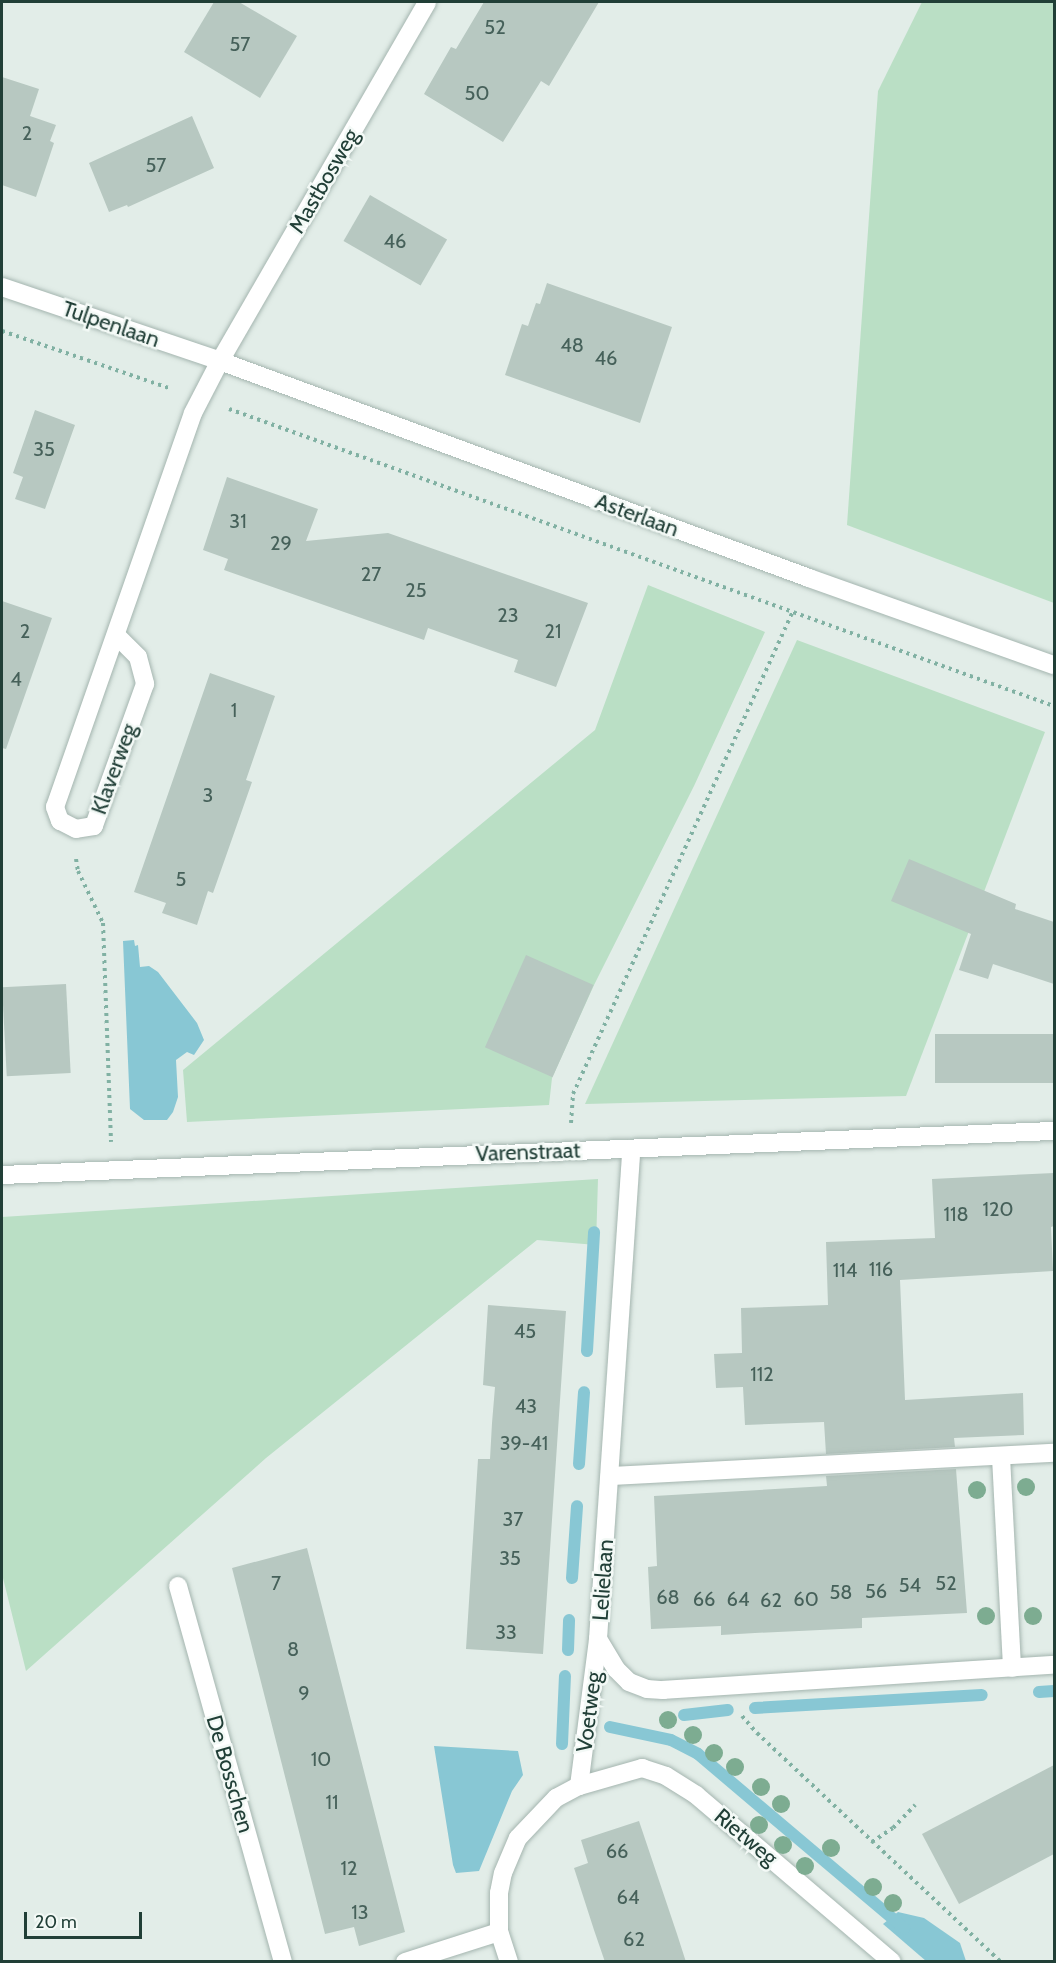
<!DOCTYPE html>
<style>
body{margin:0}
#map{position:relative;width:1056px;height:1963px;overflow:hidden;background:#e2ede8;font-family:Cabin,sans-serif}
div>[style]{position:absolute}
.green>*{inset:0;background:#badfc5}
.water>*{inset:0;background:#88c7d4}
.stream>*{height:12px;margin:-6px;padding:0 6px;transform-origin:6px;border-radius:6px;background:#88c7d4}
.building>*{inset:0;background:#b7c8c1;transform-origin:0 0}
.path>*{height:4px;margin-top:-2px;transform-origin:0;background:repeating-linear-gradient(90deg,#81b1a3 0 3px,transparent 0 7.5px)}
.roads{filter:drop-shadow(0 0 2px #a4b5af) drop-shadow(0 0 2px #a4b5af)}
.minor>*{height:18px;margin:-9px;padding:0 9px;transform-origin:9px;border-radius:9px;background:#fff}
.trees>*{width:18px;height:18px;margin:-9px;border-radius:50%;background:#7dac91}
span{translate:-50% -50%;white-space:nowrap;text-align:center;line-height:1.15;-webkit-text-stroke:5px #f3f9f6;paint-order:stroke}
.number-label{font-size:20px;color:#46615a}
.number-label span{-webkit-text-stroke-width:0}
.street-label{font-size:22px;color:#213f37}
.frame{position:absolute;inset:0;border:3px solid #213f37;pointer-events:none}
.scale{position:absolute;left:24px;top:1912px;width:118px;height:27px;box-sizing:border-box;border:3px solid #213f37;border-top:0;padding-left:8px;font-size:18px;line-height:21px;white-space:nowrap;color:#213f37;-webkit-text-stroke:4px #f3f9f6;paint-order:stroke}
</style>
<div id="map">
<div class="green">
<div style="clip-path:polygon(922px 2px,1054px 2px,1054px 603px,847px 525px,878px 91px)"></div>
<div style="clip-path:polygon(648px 585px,765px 632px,694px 786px,594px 985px,552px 1078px,549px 1105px,187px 1122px,183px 1070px,595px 730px)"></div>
<div style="clip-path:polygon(797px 640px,1045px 732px,906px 1096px,585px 1104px)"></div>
<div style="clip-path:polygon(598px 1179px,596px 1245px,537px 1240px,266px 1458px,26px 1671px,2px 1574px,2px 1217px)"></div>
</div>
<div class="water">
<div style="clip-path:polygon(134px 940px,135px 946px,138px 945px,140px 967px,149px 966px,158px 972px,197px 1023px,204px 1040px,194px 1055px,187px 1052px,176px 1060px,178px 1097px,173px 1112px,167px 1120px,144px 1120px,130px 1109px,123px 941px)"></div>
<div style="clip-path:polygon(434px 1746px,518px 1751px,523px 1775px,512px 1791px,479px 1871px,456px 1873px,453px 1865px)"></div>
<div style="clip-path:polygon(898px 1912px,924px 1918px,960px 1943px,966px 1961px,926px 1961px,883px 1924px)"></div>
</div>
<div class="stream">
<div style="left:587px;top:1351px;width:119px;rotate:-86.6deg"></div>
<div style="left:579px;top:1464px;width:72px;rotate:-86deg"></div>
<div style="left:572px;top:1578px;width:72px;rotate:-86deg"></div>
<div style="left:568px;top:1650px;width:30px;rotate:-88deg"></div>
<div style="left:1039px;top:1692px;width:15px;rotate:-4deg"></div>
<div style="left:755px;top:1708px;width:227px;rotate:-3.3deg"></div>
<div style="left:684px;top:1715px;width:44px;rotate:-6.5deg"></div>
<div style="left:610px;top:1727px;width:62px;rotate:12deg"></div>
<div style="left:671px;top:1740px;width:30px;rotate:27deg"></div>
<div style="left:698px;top:1754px;width:270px;rotate:40.2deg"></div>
<div style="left:562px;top:1744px;width:68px;rotate:-87.5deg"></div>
</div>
<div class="building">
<div style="clip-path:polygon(214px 2px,239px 2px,297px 36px,260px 98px,184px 52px)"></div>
<div style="clip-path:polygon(484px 2px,599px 2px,549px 86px,541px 81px,503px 142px,424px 94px,451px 47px,456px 49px)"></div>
<div style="clip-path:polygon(2px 77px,39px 89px,30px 116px,56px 125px,50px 141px,54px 143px,36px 197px,2px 185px)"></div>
<div style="clip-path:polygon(192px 116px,214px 168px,128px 207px,127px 205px,109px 212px,89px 163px)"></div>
<div style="left:370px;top:195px;width:89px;height:53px;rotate:30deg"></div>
<div style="clip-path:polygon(547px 283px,672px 327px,640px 423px,505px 375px,522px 324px,528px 326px,536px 303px,540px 304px)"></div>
<div style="clip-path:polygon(35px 410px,75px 425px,45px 509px,15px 499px,23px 477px,13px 473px)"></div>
<div style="clip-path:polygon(227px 477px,318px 509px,306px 541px,388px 533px,588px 603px,556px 687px,514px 672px,518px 660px,428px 628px,424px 640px,224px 570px,228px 559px,203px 550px)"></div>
<div style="clip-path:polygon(2px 601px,52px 618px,6px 749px,2px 748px)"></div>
<div style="clip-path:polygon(210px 673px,275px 696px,246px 780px,252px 782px,213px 893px,208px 891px,197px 925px,162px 913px,166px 903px,134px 892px)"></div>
<div style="clip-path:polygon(909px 859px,1016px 904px,1015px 909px,1054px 922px,1054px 984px,993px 964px,988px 979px,959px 970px,971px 934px,891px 901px)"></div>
<div style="left:526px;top:955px;width:74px;height:101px;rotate:24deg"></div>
<div style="left:66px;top:984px;width:89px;height:64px;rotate:87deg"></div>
<div style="left:1054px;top:1034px;width:49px;height:119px;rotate:90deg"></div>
<div style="clip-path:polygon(1054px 1173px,1054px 1226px,1051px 1227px,1053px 1271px,900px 1280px,905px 1400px,1023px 1393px,1024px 1435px,954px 1438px,955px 1447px,826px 1454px,824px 1422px,745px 1425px,743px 1387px,716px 1388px,714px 1354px,742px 1353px,741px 1308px,828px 1305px,826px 1242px,935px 1238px,932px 1179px)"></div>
<div style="clip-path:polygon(488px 1305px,566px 1311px,543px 1654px,466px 1649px,478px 1459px,490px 1459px,492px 1423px,495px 1387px,483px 1385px)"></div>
<div style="clip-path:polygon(956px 1469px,967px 1613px,862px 1618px,862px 1628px,755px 1633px,721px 1635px,721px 1626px,651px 1629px,648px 1567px,657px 1566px,654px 1496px,827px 1486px,826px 1476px)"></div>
<div style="clip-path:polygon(307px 1548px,405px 1932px,359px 1946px,354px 1927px,325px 1934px,232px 1568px)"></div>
<div style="clip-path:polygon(1054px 1765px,1054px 1854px,959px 1904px,922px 1834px)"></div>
<div style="clip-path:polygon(639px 1821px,677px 1934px,686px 1962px,605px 1962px,594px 1930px,574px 1868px,588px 1863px,581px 1840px)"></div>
</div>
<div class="path">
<div style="left:2px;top:331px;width:179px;rotate:18.9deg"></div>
<div style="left:229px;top:409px;width:877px;rotate:19.8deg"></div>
<div style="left:76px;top:859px;width:12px;rotate:81deg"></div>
<div style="left:78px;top:871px;width:58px;rotate:64.3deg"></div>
<div style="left:103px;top:923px;width:219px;rotate:87.9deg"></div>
<div style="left:571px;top:1123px;width:29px;rotate:-86deg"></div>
<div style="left:573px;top:1094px;width:531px;rotate:-65.51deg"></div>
<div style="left:742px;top:1716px;width:23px;rotate:49deg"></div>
<div style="left:757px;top:1733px;width:335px;rotate:43.2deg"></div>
<div style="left:872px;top:1842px;width:25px;rotate:-34deg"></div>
<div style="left:893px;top:1828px;width:32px;rotate:-46deg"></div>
</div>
<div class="roads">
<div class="minor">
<div style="left:2px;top:287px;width:230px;rotate:18.7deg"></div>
<div style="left:220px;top:361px;width:628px;rotate:20.22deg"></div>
<div style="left:809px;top:578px;width:260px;rotate:19.6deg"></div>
<div style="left:116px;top:635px;width:31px;rotate:45deg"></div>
<div style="left:138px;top:657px;width:28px;rotate:75deg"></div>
<div style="left:145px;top:684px;width:151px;rotate:109.8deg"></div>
<div style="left:94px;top:826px;width:18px;rotate:171deg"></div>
<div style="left:76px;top:829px;width:18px;rotate:-153deg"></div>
<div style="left:60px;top:821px;width:15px;rotate:-110deg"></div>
<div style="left:55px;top:807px;width:417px;rotate:-70.7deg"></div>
<div style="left:193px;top:413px;width:59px;rotate:-62.6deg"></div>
<div style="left:220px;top:361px;width:414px;rotate:-60deg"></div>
<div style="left:2px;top:1175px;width:1053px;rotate:-2.4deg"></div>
<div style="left:1001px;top:1457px;width:211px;rotate:87deg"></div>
<div style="left:611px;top:1476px;width:444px;rotate:-3deg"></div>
<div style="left:178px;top:1586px;width:390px;rotate:74.4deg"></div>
<div style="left:598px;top:1639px;width:35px;rotate:59deg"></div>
<div style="left:616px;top:1669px;width:18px;rotate:45deg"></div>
<div style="left:629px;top:1682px;width:19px;rotate:21deg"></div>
<div style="left:647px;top:1689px;width:16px;rotate:4deg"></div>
<div style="left:663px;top:1690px;width:392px;rotate:-3.7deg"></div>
<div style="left:579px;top:1786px;width:148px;rotate:-82.6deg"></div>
<div style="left:598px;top:1639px;width:491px;rotate:-86.1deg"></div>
<div style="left:405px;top:1962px;width:99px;rotate:-17.7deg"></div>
<div style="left:509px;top:1962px;width:32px;rotate:-108deg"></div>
<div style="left:499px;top:1932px;width:39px;rotate:-90deg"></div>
<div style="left:499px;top:1893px;width:20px;rotate:-79deg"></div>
<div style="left:503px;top:1873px;width:38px;rotate:-67deg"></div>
<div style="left:518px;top:1838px;width:55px;rotate:-46.5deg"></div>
<div style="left:556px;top:1798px;width:26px;rotate:-28deg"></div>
<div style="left:579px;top:1786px;width:66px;rotate:-15.9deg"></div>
<div style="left:642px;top:1768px;width:25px;rotate:18deg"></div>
<div style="left:666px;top:1776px;width:36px;rotate:32deg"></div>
<div style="left:696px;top:1795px;width:257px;rotate:40.4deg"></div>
</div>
</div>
<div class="trees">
<div style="left:1026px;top:1487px"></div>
<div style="left:977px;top:1490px"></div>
<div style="left:986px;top:1616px"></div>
<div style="left:1033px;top:1616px"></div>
<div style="left:668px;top:1720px"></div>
<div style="left:693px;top:1735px"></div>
<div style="left:714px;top:1753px"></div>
<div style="left:735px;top:1767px"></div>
<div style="left:761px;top:1787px"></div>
<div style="left:781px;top:1804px"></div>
<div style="left:759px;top:1825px"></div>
<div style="left:783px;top:1845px"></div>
<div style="left:831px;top:1848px"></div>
<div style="left:805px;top:1866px"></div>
<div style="left:873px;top:1887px"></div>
<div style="left:893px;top:1903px"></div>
</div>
<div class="number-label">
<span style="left:495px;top:27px">52</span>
<span style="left:240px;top:44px">57</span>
<span style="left:477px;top:93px">50</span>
<span style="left:27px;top:133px">2</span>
<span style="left:156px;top:165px">57</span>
<span style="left:395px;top:241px">46</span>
<span style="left:572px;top:345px">48</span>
<span style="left:606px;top:358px">46</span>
<span style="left:44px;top:449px">35</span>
<span style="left:238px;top:521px">31</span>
<span style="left:281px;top:543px">29</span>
<span style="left:371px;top:574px">27</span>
<span style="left:416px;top:590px">25</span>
<span style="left:508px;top:615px">23</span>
<span style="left:25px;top:631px">2</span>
<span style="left:553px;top:631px">21</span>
<span style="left:16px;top:679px">4</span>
<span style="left:234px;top:710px">1</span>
<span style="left:208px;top:795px">3</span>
<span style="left:181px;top:879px">5</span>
<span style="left:998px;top:1209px">120</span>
<span style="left:956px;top:1214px">118</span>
<span style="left:881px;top:1269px">116</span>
<span style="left:845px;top:1270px">114</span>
<span style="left:525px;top:1331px">45</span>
<span style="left:762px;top:1374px">112</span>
<span style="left:526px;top:1406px">43</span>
<span style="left:524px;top:1443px">39-41</span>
<span style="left:513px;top:1519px">37</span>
<span style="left:510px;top:1558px">35</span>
<span style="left:276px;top:1583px">7</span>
<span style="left:946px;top:1583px">52</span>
<span style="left:910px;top:1585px">54</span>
<span style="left:876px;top:1591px">56</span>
<span style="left:841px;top:1592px">58</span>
<span style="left:668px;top:1597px">68</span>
<span style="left:704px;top:1599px">66</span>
<span style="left:738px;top:1599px">64</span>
<span style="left:806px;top:1599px">60</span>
<span style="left:771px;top:1600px">62</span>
<span style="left:506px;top:1632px">33</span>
<span style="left:293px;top:1649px">8</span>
<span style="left:304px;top:1693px">9</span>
<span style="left:321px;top:1759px">10</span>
<span style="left:332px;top:1802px">11</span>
<span style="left:617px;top:1851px">66</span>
<span style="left:349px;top:1868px">12</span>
<span style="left:628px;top:1897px">64</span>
<span style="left:360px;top:1912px">13</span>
<span style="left:634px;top:1939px">62</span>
</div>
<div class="street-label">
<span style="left:324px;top:181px;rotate:-60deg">Mastbosweg</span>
<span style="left:111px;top:324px;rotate:19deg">Tulpenlaan</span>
<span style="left:637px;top:515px;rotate:20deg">Asterlaan</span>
<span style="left:114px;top:769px;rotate:-70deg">Klaverweg</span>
<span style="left:528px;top:1152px;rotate:-2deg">Varenstraat</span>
<span style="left:603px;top:1580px;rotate:-86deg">Lelielaan</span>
<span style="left:589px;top:1712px;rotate:-83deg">Voetweg</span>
<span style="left:230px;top:1774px;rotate:74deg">De Bosschen</span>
<span style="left:746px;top:1837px;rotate:40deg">Rietweg</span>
</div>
<div class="frame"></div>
<div class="scale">20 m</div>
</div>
